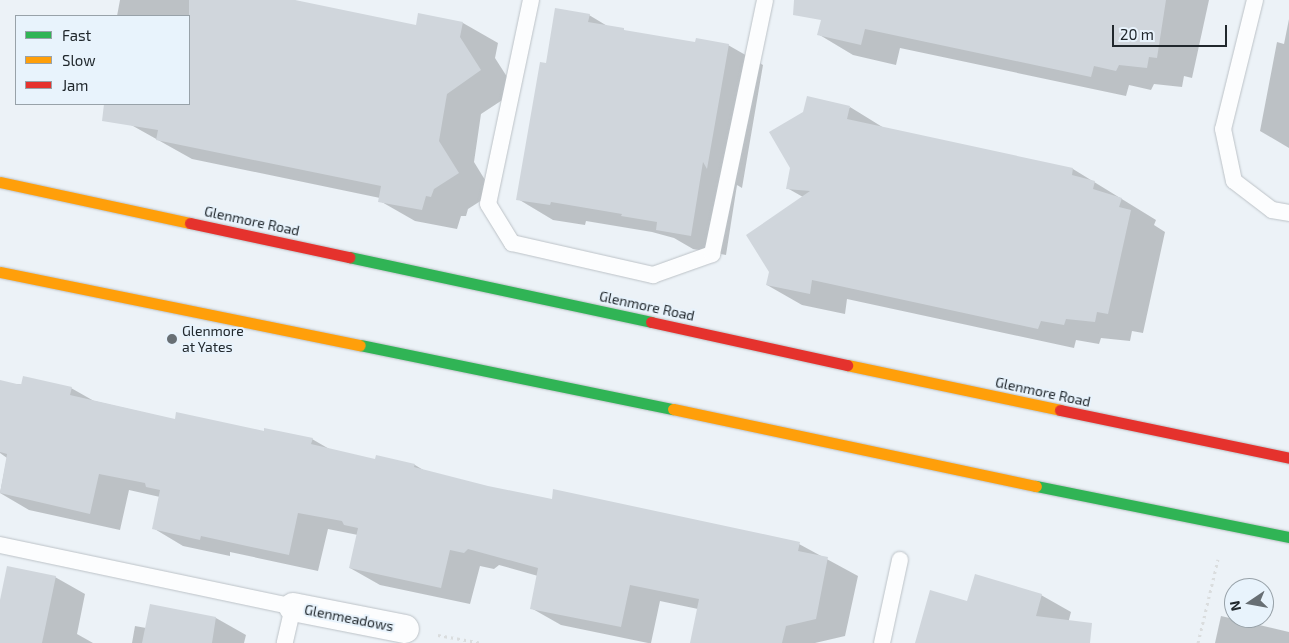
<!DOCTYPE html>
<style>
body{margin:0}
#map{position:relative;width:1289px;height:643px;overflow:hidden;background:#ecf2f7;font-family:"Exo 2",sans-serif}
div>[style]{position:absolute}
.shadow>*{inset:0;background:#0003}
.building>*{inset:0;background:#d0d6dc}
.path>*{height:3px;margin-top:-1.5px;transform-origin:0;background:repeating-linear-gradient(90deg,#daddde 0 2.5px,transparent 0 6.5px)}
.roads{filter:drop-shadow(0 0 1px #bcc2c7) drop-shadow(0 0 1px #bcc2c7)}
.lane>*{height:16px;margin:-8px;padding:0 8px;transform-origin:8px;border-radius:8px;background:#fcfdfe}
.street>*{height:28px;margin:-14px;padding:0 14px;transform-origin:14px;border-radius:14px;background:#fcfdfe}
.fast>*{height:11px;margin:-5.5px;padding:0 5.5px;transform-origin:5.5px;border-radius:5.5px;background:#30b455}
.slow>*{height:11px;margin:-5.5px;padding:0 5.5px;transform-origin:5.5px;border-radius:5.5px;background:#ff9f0a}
.jam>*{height:11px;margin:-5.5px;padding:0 5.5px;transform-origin:5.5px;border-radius:5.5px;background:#e5322d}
.dots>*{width:14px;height:14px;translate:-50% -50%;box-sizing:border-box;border:2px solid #e8f3fc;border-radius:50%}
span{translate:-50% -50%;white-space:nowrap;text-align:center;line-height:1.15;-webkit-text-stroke:4px #e8f3fc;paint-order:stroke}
.street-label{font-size:14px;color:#21282d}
.poi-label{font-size:14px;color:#21282d}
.left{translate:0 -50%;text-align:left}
.legend{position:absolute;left:15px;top:15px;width:175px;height:90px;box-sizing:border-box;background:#e8f3fc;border:1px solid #98a2a9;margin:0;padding:6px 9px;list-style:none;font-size:15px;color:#21282d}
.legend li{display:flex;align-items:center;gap:10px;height:25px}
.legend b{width:25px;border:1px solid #98a2a9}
.north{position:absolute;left:1224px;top:578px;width:50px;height:50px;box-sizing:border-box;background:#e8f3fc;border:1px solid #98a2a9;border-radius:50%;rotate:258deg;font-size:14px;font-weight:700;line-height:20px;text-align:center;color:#21282d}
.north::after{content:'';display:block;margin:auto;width:18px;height:22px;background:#686f74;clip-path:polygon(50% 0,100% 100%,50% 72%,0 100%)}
.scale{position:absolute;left:1112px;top:25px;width:115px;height:22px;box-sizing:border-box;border:2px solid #21282d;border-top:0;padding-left:6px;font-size:15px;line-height:18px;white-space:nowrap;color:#21282d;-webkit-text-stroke:4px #e8f3fc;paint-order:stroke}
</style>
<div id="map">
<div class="shadow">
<div style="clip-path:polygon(120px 0,292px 0,417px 27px,463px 23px,498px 43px,495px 58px,516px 91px,481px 114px,474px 162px,493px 193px,468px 209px,466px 216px,461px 216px,457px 229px,415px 221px,380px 201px,380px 198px,192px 159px,108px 112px,110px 104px,189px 104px,189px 16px,117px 16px)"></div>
<div style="clip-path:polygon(818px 0,1209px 0,1192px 78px,1184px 76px,1182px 87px,1154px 84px,1151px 90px,1129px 85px,1126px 96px,900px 48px,896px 65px,853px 55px,818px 34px,822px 20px)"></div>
<div style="clip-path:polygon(589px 15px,609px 27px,629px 32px,696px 43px,728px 45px,763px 65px,742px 188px,737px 185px,726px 255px,693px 249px,674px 238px,652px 232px,586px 221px,585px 225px,553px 220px,518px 199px,547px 64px)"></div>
<div style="clip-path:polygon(1289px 19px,1289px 148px,1260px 131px,1277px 42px,1284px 44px)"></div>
<div style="clip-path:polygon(850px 107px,884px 128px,1073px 169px,1156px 220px,1154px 225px,1165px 232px,1143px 333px,1132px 331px,1130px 341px,1101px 338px,1099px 344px,1076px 340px,1074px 348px,847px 299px,845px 314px,802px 305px,767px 285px,803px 197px,787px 188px)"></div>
<div style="clip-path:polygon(0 383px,71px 388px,94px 401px,176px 420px,312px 439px,331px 450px,376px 460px,415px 465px,425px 471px,487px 487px,553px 500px,554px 490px,799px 544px,858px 576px,845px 636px,815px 643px,691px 643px,698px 609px,660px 601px,651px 643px,648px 643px,561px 625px,531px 608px,538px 576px,499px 565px,494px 569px,480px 566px,470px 604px,380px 585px,350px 568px,358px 535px,328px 529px,318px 571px,230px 552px,230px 556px,183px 546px,153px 528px,160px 497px,129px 490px,120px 530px,29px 510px,0 493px,7px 458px,0 453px)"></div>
<div style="clip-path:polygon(55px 577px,85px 594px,77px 634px,93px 643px,0 643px,0 606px)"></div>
<div style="clip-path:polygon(1041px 595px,1071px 612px,1066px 631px,1073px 643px,921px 643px,968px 603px)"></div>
<div style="clip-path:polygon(151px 605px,216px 618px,246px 635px,244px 643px,132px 643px,135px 626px,146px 628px)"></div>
<div style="clip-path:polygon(1221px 616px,1289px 632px,1289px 643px,1215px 643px)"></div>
</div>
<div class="building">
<div style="clip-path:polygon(189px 0,295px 0,416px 25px,418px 13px,463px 22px,460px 37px,481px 70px,447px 94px,439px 141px,459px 173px,434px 189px,431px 197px,426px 196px,422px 210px,378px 202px,381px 186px,156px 140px,158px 130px,102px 121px,104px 104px,189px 104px)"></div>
<div style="clip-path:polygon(794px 0,1166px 0,1157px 58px,1149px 57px,1147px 68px,1119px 65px,1116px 71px,1094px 66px,1091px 77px,865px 29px,861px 45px,817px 35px,821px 20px,793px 15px)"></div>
<div style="clip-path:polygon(555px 8px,590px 14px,588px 22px,624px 28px,624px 30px,695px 42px,696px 38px,729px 44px,707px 169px,703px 162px,691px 236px,656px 230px,657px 222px,621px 216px,622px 214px,551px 202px,550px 205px,516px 200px,540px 62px,546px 63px)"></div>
<div style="clip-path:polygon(807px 96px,850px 106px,847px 119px,1073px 168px,1072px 175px,1095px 181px,1093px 189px,1122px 198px,1119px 207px,1131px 210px,1108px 314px,1097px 312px,1095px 322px,1066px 319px,1064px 325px,1041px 321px,1038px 329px,812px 280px,810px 294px,766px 285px,769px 272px,746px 235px,810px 191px,786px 189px,790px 168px,769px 132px,803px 112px)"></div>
<div style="clip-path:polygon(23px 376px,72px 387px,70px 395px,175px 419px,176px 412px,264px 431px,264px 428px,313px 438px,311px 444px,375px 459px,376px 455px,415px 464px,414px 467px,488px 486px,552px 499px,553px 489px,800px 542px,798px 551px,828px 557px,816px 619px,786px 626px,782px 643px,690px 643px,699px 599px,630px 585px,621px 627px,530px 609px,538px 568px,468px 549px,464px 553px,450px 550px,441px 588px,349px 568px,358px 528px,344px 525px,342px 521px,298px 513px,289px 555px,201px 536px,200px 540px,152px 529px,160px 490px,146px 487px,145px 483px,99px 474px,90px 514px,0 493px,7px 454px,0 452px,0 380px,21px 385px)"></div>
<div style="clip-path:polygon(7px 566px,56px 576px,42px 643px,0 643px,0 600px)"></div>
<div style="clip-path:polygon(975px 574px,1042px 594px,1036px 616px,1092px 623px,1090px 643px,915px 643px,930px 590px,967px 601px)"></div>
<div style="clip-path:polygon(150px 604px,216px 617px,212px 643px,142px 643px)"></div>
</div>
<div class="path">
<div style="left:438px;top:635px;width:45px;rotate:10.3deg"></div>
<div style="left:1198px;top:643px;width:86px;rotate:-76.6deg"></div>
</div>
<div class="roads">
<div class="lane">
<div style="left:531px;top:0;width:208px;rotate:101.9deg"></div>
<div style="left:488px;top:204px;width:46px;rotate:58.4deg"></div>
<div style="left:512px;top:243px;width:145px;rotate:12.8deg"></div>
<div style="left:653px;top:275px;width:63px;rotate:-19.6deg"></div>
<div style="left:712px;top:254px;width:259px;rotate:-78.2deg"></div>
<div style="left:1255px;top:0;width:133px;rotate:103.9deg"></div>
<div style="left:1223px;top:129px;width:53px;rotate:78.1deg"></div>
<div style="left:1234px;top:181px;width:48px;rotate:37.3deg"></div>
<div style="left:1272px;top:210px;width:17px;rotate:10deg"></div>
<div style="left:0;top:545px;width:299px;rotate:11.9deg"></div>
<div style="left:293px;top:607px;width:37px;rotate:103deg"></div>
<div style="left:882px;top:643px;width:85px;rotate:-77.8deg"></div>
</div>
<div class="street">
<div style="left:293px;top:607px;width:114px;rotate:11.1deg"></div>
</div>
<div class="fast">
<div style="left:349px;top:257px;width:309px;rotate:12.1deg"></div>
<div style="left:360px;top:345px;width:319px;rotate:11.6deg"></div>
<div style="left:1036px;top:486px;width:258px;rotate:11.4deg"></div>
</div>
<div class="slow">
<div style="left:0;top:182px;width:194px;rotate:12.2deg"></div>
<div style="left:0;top:272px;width:367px;rotate:11.5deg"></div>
<div style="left:847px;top:365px;width:218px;rotate:11.9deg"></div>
<div style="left:673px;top:409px;width:371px;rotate:12deg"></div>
</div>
<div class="jam">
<div style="left:190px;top:223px;width:163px;rotate:12.1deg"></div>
<div style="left:651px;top:322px;width:201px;rotate:12.4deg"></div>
<div style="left:1060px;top:410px;width:234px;rotate:11.8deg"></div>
</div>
</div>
<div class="dots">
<div style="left:172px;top:339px;background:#686f74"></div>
</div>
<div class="street-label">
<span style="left:252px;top:221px;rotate:12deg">Glenmore Road</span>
<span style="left:647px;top:306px;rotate:12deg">Glenmore Road</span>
<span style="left:1043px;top:392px;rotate:12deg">Glenmore Road</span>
<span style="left:349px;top:618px;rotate:11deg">Glenmeadows</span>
</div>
<div class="poi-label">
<span class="left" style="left:182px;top:339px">Glenmore<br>at Yates</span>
</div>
<ul class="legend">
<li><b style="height:6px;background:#30b455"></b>Fast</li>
<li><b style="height:6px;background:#ff9f0a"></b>Slow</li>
<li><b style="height:6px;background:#e5322d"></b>Jam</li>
</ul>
<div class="north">N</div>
<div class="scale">20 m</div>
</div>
